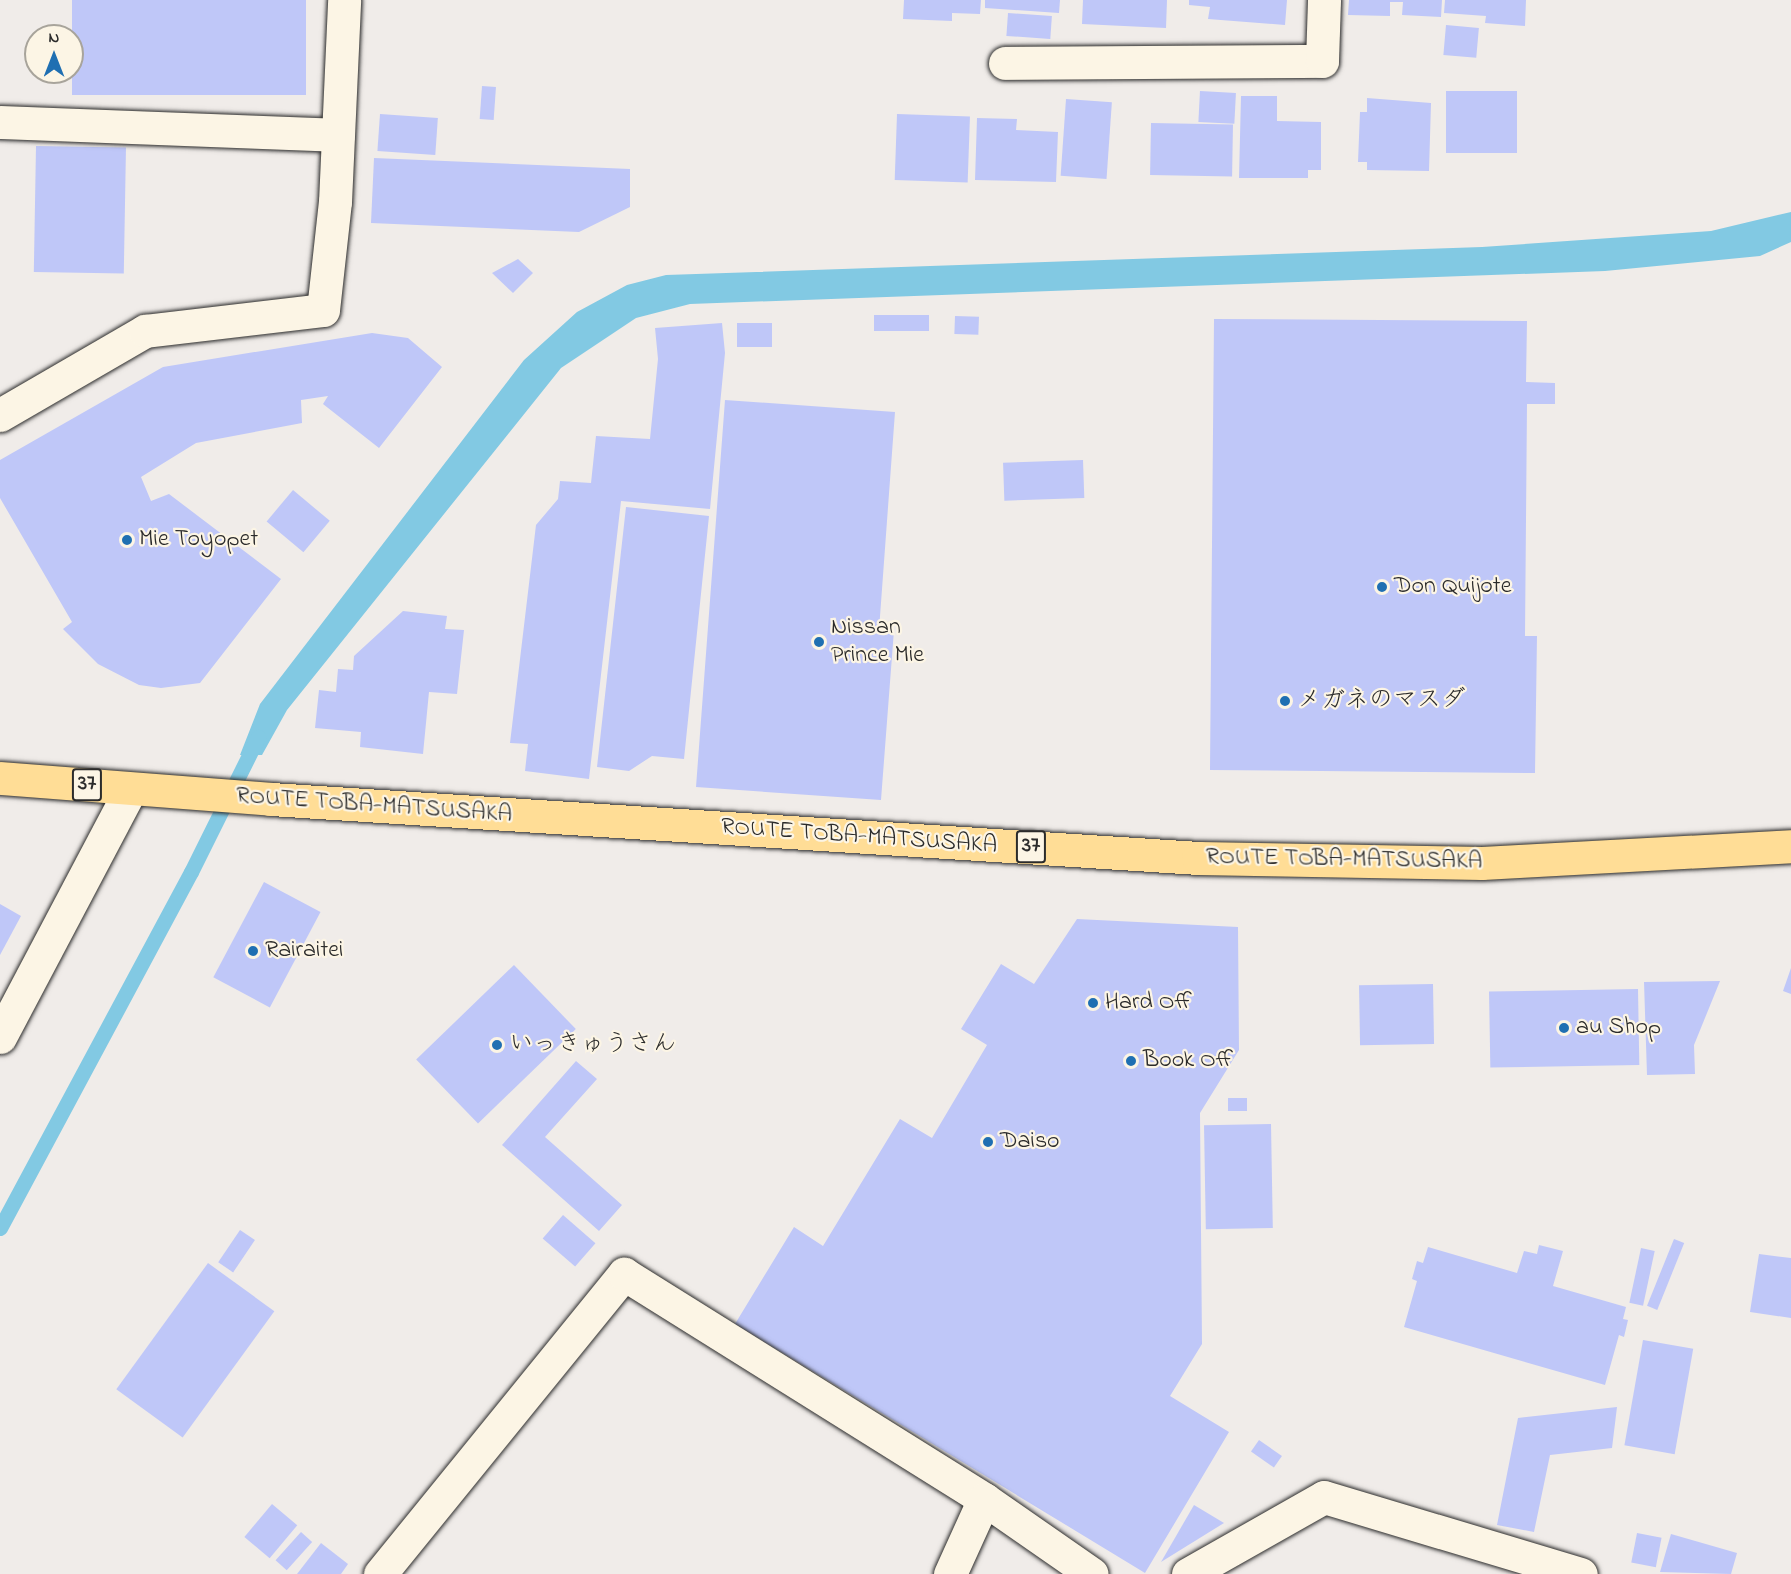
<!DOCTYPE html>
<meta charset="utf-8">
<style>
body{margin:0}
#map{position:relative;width:1791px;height:1574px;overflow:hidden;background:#f0ece9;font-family:"Indie Flower","Klee One",sans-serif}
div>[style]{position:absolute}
.water>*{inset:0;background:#82c9e3}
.stream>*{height:15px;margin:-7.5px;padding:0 7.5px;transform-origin:7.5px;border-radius:7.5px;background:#82c9e3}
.building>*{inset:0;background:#bfc7f8;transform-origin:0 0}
.roads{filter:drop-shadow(0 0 2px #2b2b2b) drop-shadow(0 0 2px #2b2b2b)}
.street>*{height:33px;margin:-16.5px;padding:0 16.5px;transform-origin:16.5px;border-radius:16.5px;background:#fcf5e5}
.primary>*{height:33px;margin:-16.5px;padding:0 16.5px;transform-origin:16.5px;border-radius:16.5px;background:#ffdd96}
.dots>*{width:16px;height:16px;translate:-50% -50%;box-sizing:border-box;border:3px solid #fcf5e5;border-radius:50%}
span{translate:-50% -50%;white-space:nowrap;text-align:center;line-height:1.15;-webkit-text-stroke:4.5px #fcf5e5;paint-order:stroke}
.shield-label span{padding:2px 4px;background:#fcf5e5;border:2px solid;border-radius:4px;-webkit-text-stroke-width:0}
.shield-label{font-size:22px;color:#2b2b2b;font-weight:700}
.poi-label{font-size:24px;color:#2b2b2b}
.left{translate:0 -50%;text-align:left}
.street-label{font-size:24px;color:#2b2b2b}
.north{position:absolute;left:24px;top:24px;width:60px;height:60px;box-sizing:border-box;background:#fcf5e5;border:2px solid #a8a49b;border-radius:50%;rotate:0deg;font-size:16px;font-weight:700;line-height:24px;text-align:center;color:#2b2b2b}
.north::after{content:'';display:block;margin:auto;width:21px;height:27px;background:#1f6fb2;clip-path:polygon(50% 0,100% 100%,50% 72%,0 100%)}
</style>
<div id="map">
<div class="water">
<div style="clip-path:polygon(1791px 212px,1791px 242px,1760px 256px,1605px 271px,690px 304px,636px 318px,561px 368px,287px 710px,262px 755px,240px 755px,260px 704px,524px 360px,577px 312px,627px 285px,666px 275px,1482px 247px,1711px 231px)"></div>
</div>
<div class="stream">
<div style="left:0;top:1228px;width:404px;rotate:-61.8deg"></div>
<div style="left:191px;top:872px;width:151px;rotate:-63.6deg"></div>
</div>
<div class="building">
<div style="left:72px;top:0;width:234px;height:95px"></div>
<div style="clip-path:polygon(904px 0,981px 0,980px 14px,952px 13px,952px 21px,903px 19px)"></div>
<div style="clip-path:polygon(985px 0,1060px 0,1059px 13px,985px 8px)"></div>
<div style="clip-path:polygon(1083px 0,1167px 0,1166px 28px,1082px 24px)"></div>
<div style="clip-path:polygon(1189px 0,1287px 0,1285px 25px,1208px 19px,1210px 7px,1189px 5px)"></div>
<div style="clip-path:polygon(1349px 0,1442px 0,1441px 17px,1402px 15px,1403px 2px,1390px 2px,1390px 16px,1348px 15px)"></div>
<div style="clip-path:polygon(1445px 0,1526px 0,1525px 26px,1485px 23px,1486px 16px,1444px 13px)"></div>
<div style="left:1008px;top:13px;width:44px;height:23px;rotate:4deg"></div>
<div style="left:1446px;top:25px;width:33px;height:30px;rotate:5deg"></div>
<div style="left:482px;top:86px;width:14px;height:33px;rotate:4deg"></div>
<div style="left:1200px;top:91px;width:36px;height:31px;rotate:3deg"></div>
<div style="left:1446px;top:91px;width:71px;height:62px"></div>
<div style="clip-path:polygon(1241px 96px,1277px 96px,1277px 121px,1321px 122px,1321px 170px,1308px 170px,1308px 178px,1239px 178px)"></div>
<div style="clip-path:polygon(1367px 98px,1431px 103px,1429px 171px,1367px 170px,1367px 162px,1358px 162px,1360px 112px,1367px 112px)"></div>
<div style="left:1066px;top:99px;width:46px;height:77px;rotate:4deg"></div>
<div style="left:380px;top:114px;width:58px;height:37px;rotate:4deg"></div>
<div style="left:897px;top:114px;width:73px;height:66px;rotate:2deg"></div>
<div style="clip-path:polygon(977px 118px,1017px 119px,1016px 130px,1058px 132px,1056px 182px,975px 180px)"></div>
<div style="left:1151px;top:123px;width:82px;height:52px;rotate:1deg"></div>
<div style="left:36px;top:146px;width:90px;height:126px;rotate:1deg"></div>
<div style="clip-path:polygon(374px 158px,630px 169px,630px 207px,579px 232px,371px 223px)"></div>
<div style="clip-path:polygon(518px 259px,533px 273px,513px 293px,492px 273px)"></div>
<div style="left:929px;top:315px;width:16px;height:55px;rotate:90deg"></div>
<div style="left:955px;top:316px;width:24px;height:18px;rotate:2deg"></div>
<div style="clip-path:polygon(1214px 319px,1527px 321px,1526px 382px,1555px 383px,1555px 404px,1527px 404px,1525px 636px,1537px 636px,1535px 773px,1210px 770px)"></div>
<div style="clip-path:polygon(722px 323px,725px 353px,710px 509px,621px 501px,589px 779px,525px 771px,528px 744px,510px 743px,536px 525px,558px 499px,560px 481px,591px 483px,596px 436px,650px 439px,658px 359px,655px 328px)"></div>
<div style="left:737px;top:323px;width:35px;height:24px"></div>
<div style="clip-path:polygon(372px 333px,408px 338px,442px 367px,379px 448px,323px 404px,328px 396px,301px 400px,302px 423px,196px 443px,141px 477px,151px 501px,169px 494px,281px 579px,200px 683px,161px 688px,139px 685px,98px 664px,63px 629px,72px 622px,0 498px,0 460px,163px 367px)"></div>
<div style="clip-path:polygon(725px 400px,895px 412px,879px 630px,894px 630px,881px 800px,696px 787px)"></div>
<div style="left:1083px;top:460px;width:38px;height:80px;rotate:88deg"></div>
<div style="left:293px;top:490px;width:48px;height:41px;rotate:40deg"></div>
<div style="clip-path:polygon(626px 507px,709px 516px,684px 759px,652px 756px,629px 771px,597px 767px)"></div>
<div style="clip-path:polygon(403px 611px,447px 616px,445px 629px,464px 630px,457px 694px,429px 692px,423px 754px,360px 747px,361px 732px,315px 728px,319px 690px,336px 692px,338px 669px,353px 670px,354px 656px)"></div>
<div style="left:264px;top:882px;width:64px;height:108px;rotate:28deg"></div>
<div style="clip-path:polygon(0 904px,21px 916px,0 955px)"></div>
<div style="clip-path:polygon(1077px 919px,1238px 927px,1239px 1050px,1200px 1113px,1202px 1344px,1170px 1396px,1229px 1432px,1145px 1573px,735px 1324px,794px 1227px,823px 1246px,900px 1119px,932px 1138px,987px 1045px,961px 1029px,1001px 964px,1034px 984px)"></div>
<div style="left:514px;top:965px;width:89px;height:136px;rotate:46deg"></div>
<div style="clip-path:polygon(1791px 968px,1791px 994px,1783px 991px)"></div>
<div style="clip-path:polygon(1720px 981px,1694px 1045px,1695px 1074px,1647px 1075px,1644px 982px)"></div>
<div style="left:1433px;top:984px;width:60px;height:74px;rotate:89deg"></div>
<div style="left:1638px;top:989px;width:76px;height:149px;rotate:89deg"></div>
<div style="clip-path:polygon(576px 1061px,597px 1079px,545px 1137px,622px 1205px,599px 1231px,502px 1145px)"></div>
<div style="left:1247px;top:1098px;width:13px;height:19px;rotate:90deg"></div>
<div style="left:1271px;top:1124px;width:104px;height:67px;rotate:89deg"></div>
<div style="left:563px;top:1215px;width:43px;height:31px;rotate:41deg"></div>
<div style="left:240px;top:1230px;width:18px;height:39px;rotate:34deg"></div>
<div style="left:1674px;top:1239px;width:11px;height:72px;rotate:22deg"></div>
<div style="clip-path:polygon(1539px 1245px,1563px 1251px,1553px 1286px,1626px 1307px,1623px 1319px,1628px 1320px,1624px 1337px,1619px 1335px,1605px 1385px,1404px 1327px,1417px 1281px,1412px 1279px,1417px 1261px,1423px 1263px,1428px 1247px,1517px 1273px,1524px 1251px,1537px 1254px)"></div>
<div style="left:1641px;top:1248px;width:14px;height:56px;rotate:12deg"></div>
<div style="clip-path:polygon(1759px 1254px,1791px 1258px,1791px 1318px,1750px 1312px)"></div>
<div style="left:208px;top:1263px;width:82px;height:156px;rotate:36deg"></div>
<div style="left:1643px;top:1340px;width:51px;height:107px;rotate:10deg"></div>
<div style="clip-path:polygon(1617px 1407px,1612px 1448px,1550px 1455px,1534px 1532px,1497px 1525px,1518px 1418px)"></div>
<div style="left:1259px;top:1440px;width:28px;height:14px;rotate:35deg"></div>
<div style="left:272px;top:1504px;width:33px;height:43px;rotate:40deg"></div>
<div style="clip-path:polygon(1194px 1505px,1224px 1523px,1161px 1562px)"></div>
<div style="left:301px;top:1532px;width:15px;height:38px;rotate:42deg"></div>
<div style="left:1637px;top:1533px;width:25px;height:30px;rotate:11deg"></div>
<div style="clip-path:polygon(1671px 1534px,1737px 1553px,1731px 1574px,1660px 1572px)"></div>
<div style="clip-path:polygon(321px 1543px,348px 1564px,341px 1574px,297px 1574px)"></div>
</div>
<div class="roads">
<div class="street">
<div style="left:1005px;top:63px;width:317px;rotate:-0.4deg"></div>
<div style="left:1322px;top:61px;width:61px;rotate:-88.1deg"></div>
<div style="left:0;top:122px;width:338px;rotate:2.2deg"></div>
<div style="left:0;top:415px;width:168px;rotate:-30.1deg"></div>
<div style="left:145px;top:331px;width:179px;rotate:-6.7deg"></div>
<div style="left:323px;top:310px;width:109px;rotate:-83.7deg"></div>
<div style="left:335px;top:202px;width:202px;rotate:-87.4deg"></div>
<div style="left:0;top:1037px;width:280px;rotate:-62.2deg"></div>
<div style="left:380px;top:1574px;width:387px;rotate:-50.9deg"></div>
<div style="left:624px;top:1274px;width:425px;rotate:32deg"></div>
<div style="left:984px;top:1499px;width:131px;rotate:34.8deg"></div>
<div style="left:950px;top:1574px;width:82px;rotate:-65.6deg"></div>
<div style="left:1188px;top:1574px;width:156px;rotate:-29.5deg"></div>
<div style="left:1324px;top:1497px;width:268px;rotate:16.7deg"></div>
</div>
<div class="primary">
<div style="left:0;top:778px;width:272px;rotate:4.4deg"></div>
<div style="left:271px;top:799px;width:929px;rotate:3.64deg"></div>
<div style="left:1198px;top:858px;width:284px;rotate:1deg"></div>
<div style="left:1482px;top:863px;width:309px;rotate:-3.1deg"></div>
</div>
</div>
<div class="dots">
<div style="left:127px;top:540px;background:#1f6fb2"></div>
<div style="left:1382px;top:587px;background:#1f6fb2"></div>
<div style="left:819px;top:642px;background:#1f6fb2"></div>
<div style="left:1285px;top:701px;background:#1f6fb2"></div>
<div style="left:253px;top:951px;background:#1f6fb2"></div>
<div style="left:1093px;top:1003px;background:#1f6fb2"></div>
<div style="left:1564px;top:1028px;background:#1f6fb2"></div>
<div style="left:497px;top:1045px;background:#1f6fb2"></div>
<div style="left:1131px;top:1061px;background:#1f6fb2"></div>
<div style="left:988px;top:1142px;background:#1f6fb2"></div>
</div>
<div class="shield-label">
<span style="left:87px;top:785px">37</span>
<span style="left:1031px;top:847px">37</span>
</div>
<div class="poi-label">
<span class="left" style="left:139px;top:540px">Mie Toyopet</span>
<span class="left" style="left:1394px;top:587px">Don Quijote</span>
<span class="left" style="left:831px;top:642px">Nissan<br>Prince Mie</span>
<span class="left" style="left:1297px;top:701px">メガネのマスダ</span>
<span class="left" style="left:265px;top:951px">Rairaitei</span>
<span class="left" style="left:1105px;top:1003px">Hard Off</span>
<span class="left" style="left:1576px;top:1028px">au Shop</span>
<span class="left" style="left:509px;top:1045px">いっきゅうさん</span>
<span class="left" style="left:1143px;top:1061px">Book Off</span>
<span class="left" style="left:1000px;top:1142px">Daiso</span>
</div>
<div class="street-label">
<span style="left:374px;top:806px;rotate:4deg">ROUTE TOBA-MATSUSAKA</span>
<span style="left:859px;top:837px;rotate:4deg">ROUTE TOBA-MATSUSAKA</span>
<span style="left:1344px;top:860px;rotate:1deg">ROUTE TOBA-MATSUSAKA</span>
</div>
<div class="north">N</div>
</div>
